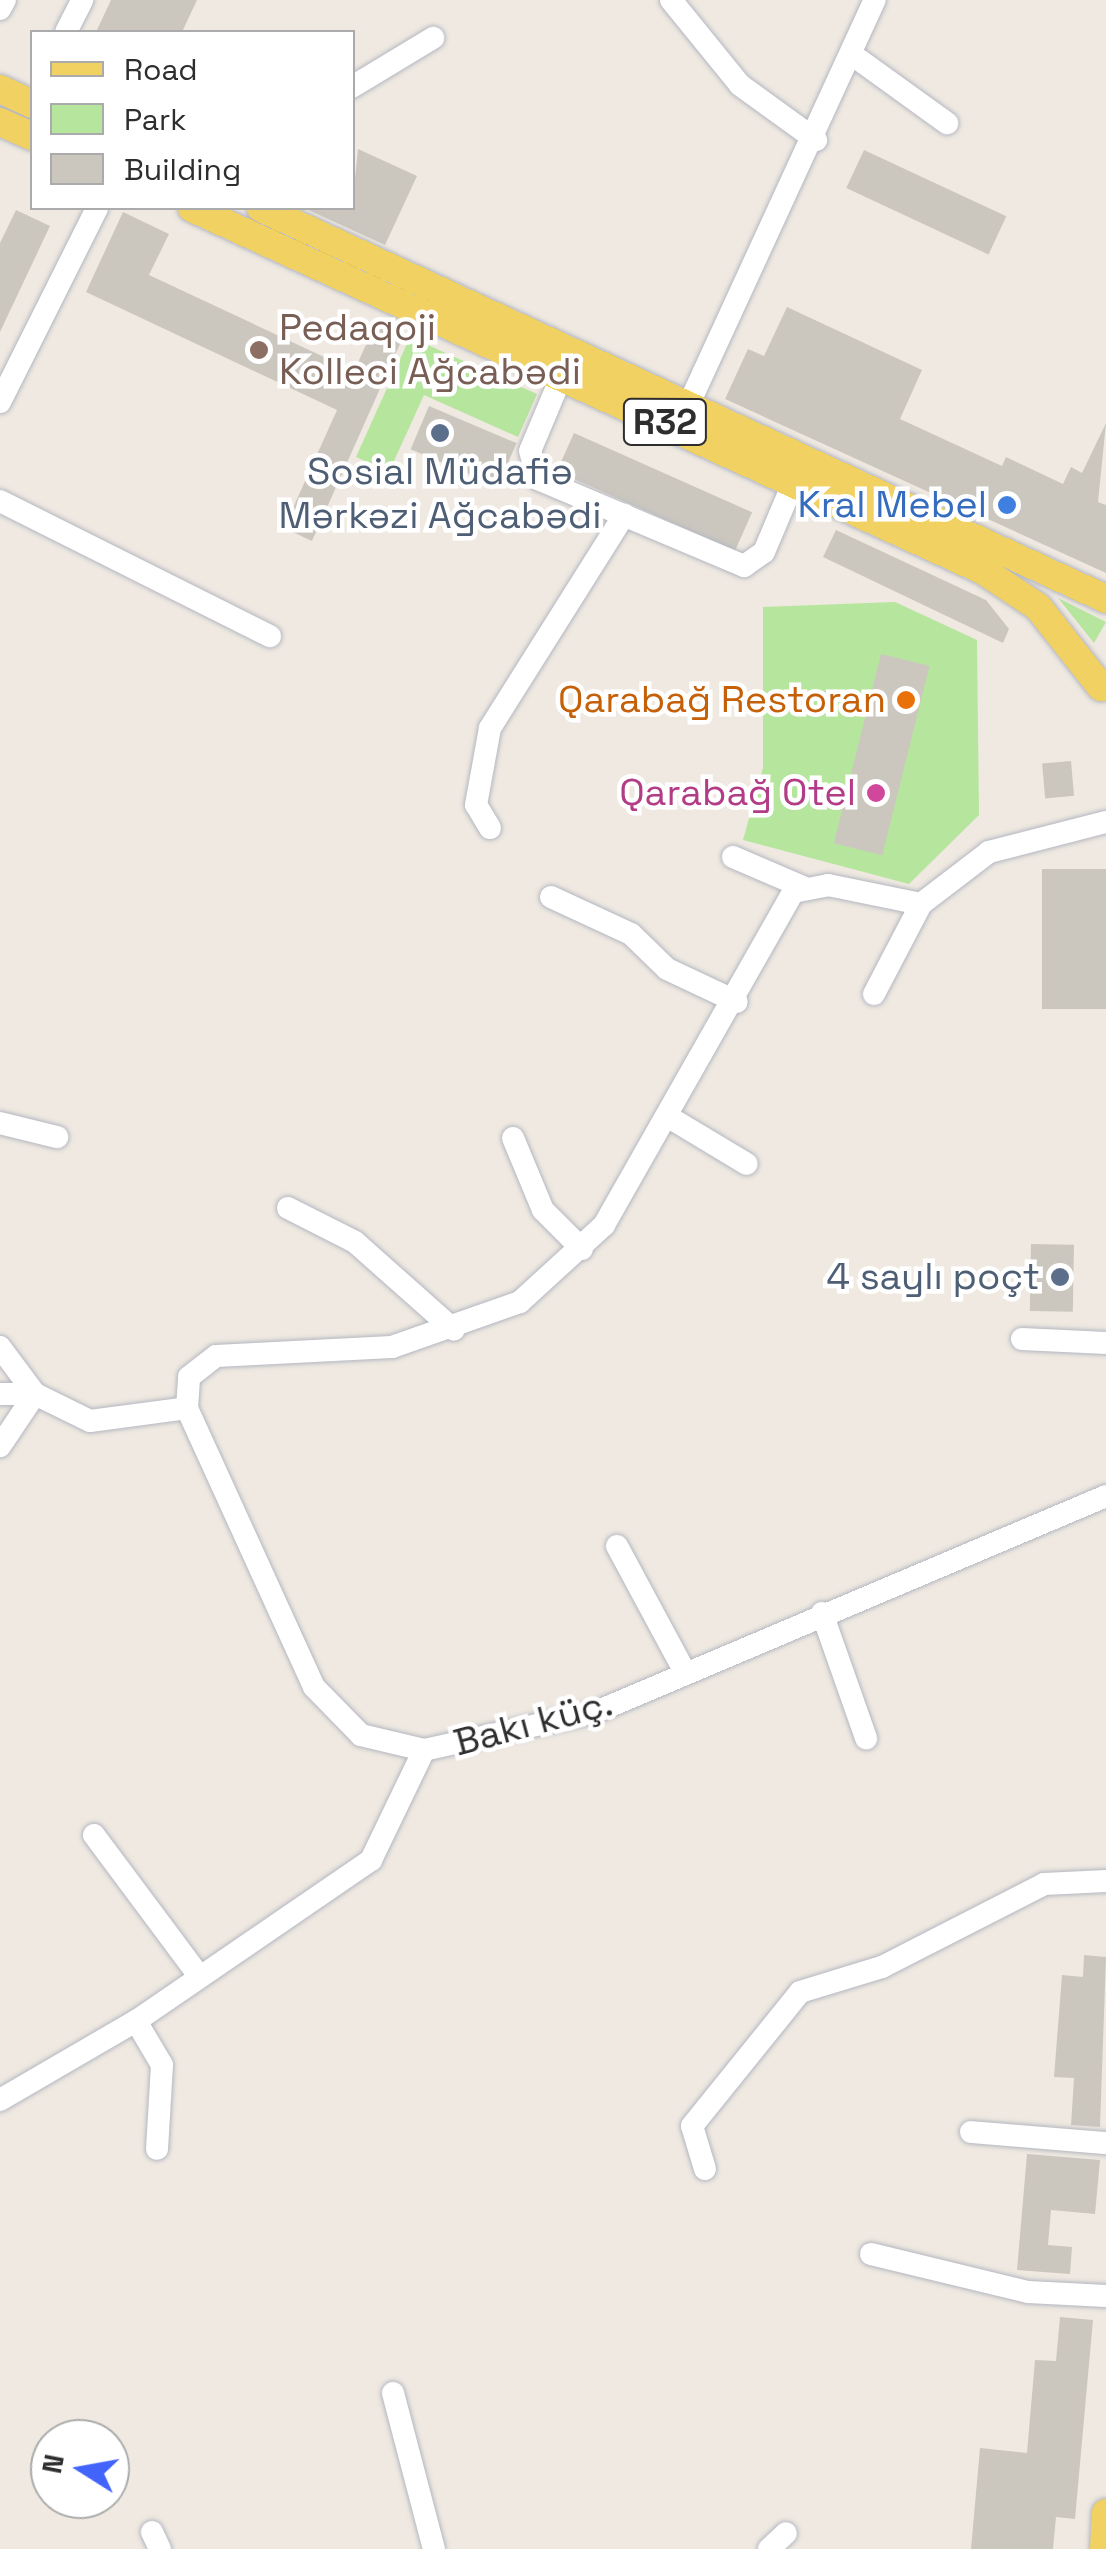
<!DOCTYPE html>
<meta charset="utf-8">
<style>
body{margin:0}
#map{position:relative;width:1106px;height:2549px;overflow:hidden;background:#efe9e1;font-family:"Space Grotesk",sans-serif}
div>[style]{position:absolute}
.green>*{inset:0;background:#b6e59e}
.building>*{inset:0;background:#cbc7bf;transform-origin:0 0}
.roads{filter:drop-shadow(0 0 2px #b4b7c1) drop-shadow(0 0 2px #b4b7c1)}
.minor>*{height:22px;margin:-11px;padding:0 11px;transform-origin:11px;border-radius:11px;background:#fff}
.major>*{height:28px;margin:-14px;padding:0 14px;transform-origin:14px;border-radius:14px;background:#f2d163}
.dots>*{width:28px;height:28px;translate:-50% -50%;box-sizing:border-box;border:5px solid #fff;border-radius:50%}
span{translate:-50% -50%;white-space:nowrap;text-align:center;line-height:1.15;-webkit-text-stroke:9px #fff;paint-order:stroke}
.shield-label span{padding:2px 8px;background:#fff;border:2px solid;border-radius:8px;-webkit-text-stroke-width:0}
.shield-label{font-size:35px;color:#2e2e2e;font-weight:700}
.education-label{font-size:38px;color:#785e54}
.left{translate:0 -50%;text-align:left}
.service-label{font-size:38px;color:#4e5e75}
.right{translate:-100% -50%;text-align:right}
.shop-label{font-size:38px;color:#366cbe}
.food-label{font-size:38px;color:#c56008}
.hotel-label{font-size:38px;color:#b23c85}
.street-label{font-size:38px;color:#2e2e2e}
.legend{position:absolute;left:30px;top:30px;width:325px;height:180px;box-sizing:border-box;background:#fff;border:2px solid #ababab;margin:0;padding:12px 18px;list-style:none;font-size:30px;color:#2e2e2e}
.legend li{display:flex;align-items:center;gap:20px;height:50px}
.legend b{width:50px;border:2px solid #ababab}
.north{position:absolute;left:30px;top:2419px;width:100px;height:100px;box-sizing:border-box;background:#fff;border:2px solid #ababab;border-radius:50%;rotate:281deg;font-size:28px;font-weight:700;line-height:40px;text-align:center;color:#2e2e2e}
.north::after{content:'';display:block;margin:auto;width:35px;height:45px;background:#4264fb;clip-path:polygon(50% 0,100% 100%,50% 72%,0 100%)}
</style>
<div id="map">
<div class="green">
<div style="clip-path:polygon(410px 337px,537px 394px,518px 437px,424px 395px,389px 472px,356px 457px)"></div>
<div style="clip-path:polygon(1058px 598px,1106px 622px,1094px 643px)"></div>
<div style="clip-path:polygon(895px 602px,977px 640px,979px 815px,909px 884px,743px 840px,763px 768px,763px 607px)"></div>
</div>
<div class="building">
<div style="clip-path:polygon(111px 0,197px 0,182px 32px,96px 32px)"></div>
<div style="clip-path:polygon(358px 149px,417px 176px,385px 245px,304px 208px,352px 208px)"></div>
<div style="left:864px;top:150px;width:157px;height:42px;rotate:25deg"></div>
<div style="clip-path:polygon(16px 210px,50px 226px,0 332px,0 243px)"></div>
<div style="clip-path:polygon(123px 212px,169px 234px,149px 275px,354px 371px,376px 323px,404px 335px,312px 541px,284px 528px,337px 410px,86px 292px)"></div>
<div style="clip-path:polygon(787px 307px,922px 370px,900px 419px,1002px 466px,1006px 457px,1063px 484px,1071px 467px,1082px 473px,1106px 423px,1098px 502px,1106px 505px,1106px 573px,725px 399px,748px 349px,764px 356px)"></div>
<div style="left:429px;top:406px;width:95px;height:47px;rotate:23deg"></div>
<div style="left:574px;top:433px;width:195px;height:42px;rotate:24deg"></div>
<div style="clip-path:polygon(836px 530px,986px 600px,1009px 629px,1003px 643px,823px 557px)"></div>
<div style="left:881px;top:654px;width:50px;height:195px;rotate:14deg"></div>
<div style="left:1071px;top:761px;width:35px;height:29px;rotate:85deg"></div>
<div style="left:1042px;top:869px;width:64px;height:140px"></div>
<div style="left:1031px;top:1244px;width:43px;height:67px;rotate:1deg"></div>
<div style="clip-path:polygon(1084px 1955px,1106px 1957px,1100px 2127px,1071px 2125px,1074px 2078px,1054px 2077px,1062px 1975px,1083px 1977px)"></div>
<div style="clip-path:polygon(1027px 2154px,1100px 2160px,1095px 2214px,1051px 2210px,1048px 2245px,1072px 2247px,1070px 2274px,1017px 2270px)"></div>
<div style="clip-path:polygon(1060px 2317px,1093px 2320px,1075px 2519px,1056px 2517px,1053px 2549px,971px 2549px,980px 2448px,1027px 2453px,1035px 2360px,1056px 2361px)"></div>
</div>
<div class="roads">
<div class="minor">
<div style="left:671px;top:0;width:109px;rotate:50.9deg"></div>
<div style="left:740px;top:85px;width:94px;rotate:35.9deg"></div>
<div style="left:0;top:9px;width:10px;rotate:-61deg"></div>
<div style="left:66px;top:32px;width:36px;rotate:-63deg"></div>
<div style="left:854px;top:56px;width:115px;rotate:35.8deg"></div>
<div style="left:352px;top:87px;width:95px;rotate:-31.2deg"></div>
<div style="left:562px;top:375px;width:82px;rotate:112.8deg"></div>
<div style="left:530px;top:451px;width:29px;rotate:74deg"></div>
<div style="left:538px;top:479px;width:224px;rotate:22.9deg"></div>
<div style="left:744px;top:566px;width:24px;rotate:-35deg"></div>
<div style="left:764px;top:552px;width:77px;rotate:-67.1deg"></div>
<div style="left:0;top:402px;width:217px;rotate:-63.4deg"></div>
<div style="left:682px;top:419px;width:461px;rotate:-65.3deg"></div>
<div style="left:0;top:501px;width:302px;rotate:26.6deg"></div>
<div style="left:490px;top:828px;width:27px;rotate:-121deg"></div>
<div style="left:476px;top:805px;width:78px;rotate:-79.7deg"></div>
<div style="left:490px;top:728px;width:252px;rotate:-57.8deg"></div>
<div style="left:733px;top:857px;width:76px;rotate:23.2deg"></div>
<div style="left:551px;top:897px;width:88px;rotate:24.8deg"></div>
<div style="left:631px;top:934px;width:50px;rotate:44.2deg"></div>
<div style="left:667px;top:969px;width:77px;rotate:25.2deg"></div>
<div style="left:874px;top:994px;width:102px;rotate:-62.4deg"></div>
<div style="left:672px;top:1119px;width:87px;rotate:31deg"></div>
<div style="left:0;top:1123px;width:59px;rotate:13.8deg"></div>
<div style="left:513px;top:1138px;width:78px;rotate:67.4deg"></div>
<div style="left:543px;top:1210px;width:55px;rotate:45deg"></div>
<div style="left:288px;top:1208px;width:75px;rotate:26.9deg"></div>
<div style="left:355px;top:1242px;width:132px;rotate:41.6deg"></div>
<div style="left:1022px;top:1339px;width:84px;rotate:2.7deg"></div>
<div style="left:0;top:1347px;width:59px;rotate:53.3deg"></div>
<div style="left:35px;top:1394px;width:63px;rotate:123.9deg"></div>
<div style="left:0;top:1394px;width:35px"></div>
<div style="left:35px;top:1394px;width:61px;rotate:26.1deg"></div>
<div style="left:90px;top:1421px;width:98px;rotate:-7.6deg"></div>
<div style="left:617px;top:1546px;width:145px;rotate:61.7deg"></div>
<div style="left:822px;top:1613px;width:133px;rotate:70.6deg"></div>
<div style="left:424px;top:1750px;width:65px;rotate:-166.6deg"></div>
<div style="left:361px;top:1735px;width:67px;rotate:-134.4deg"></div>
<div style="left:314px;top:1687px;width:307px;rotate:-114.5deg"></div>
<div style="left:187px;top:1408px;width:31px;rotate:-86deg"></div>
<div style="left:189px;top:1377px;width:34px;rotate:-38deg"></div>
<div style="left:216px;top:1356px;width:176px;rotate:-2.9deg"></div>
<div style="left:392px;top:1347px;width:136px;rotate:-19.4deg"></div>
<div style="left:520px;top:1302px;width:114px;rotate:-42.5deg"></div>
<div style="left:604px;top:1225px;width:383px;rotate:-60.4deg"></div>
<div style="left:793px;top:892px;width:36px;rotate:-11deg"></div>
<div style="left:828px;top:885px;width:95px;rotate:11.5deg"></div>
<div style="left:921px;top:904px;width:86px;rotate:-37.4deg"></div>
<div style="left:989px;top:852px;width:121px;rotate:-14.4deg"></div>
<div style="left:94px;top:1835px;width:176px;rotate:53.3deg"></div>
<div style="left:136px;top:2021px;width:51px;rotate:59.4deg"></div>
<div style="left:162px;top:2065px;width:84px;rotate:93.4deg"></div>
<div style="left:0;top:2100px;width:157px;rotate:-30.2deg"></div>
<div style="left:136px;top:2021px;width:285px;rotate:-34.4deg"></div>
<div style="left:371px;top:1860px;width:122px;rotate:-64.3deg"></div>
<div style="left:424px;top:1750px;width:176px;rotate:-12.5deg"></div>
<div style="left:596px;top:1712px;width:554px;rotate:-22.95deg"></div>
<div style="left:971px;top:2132px;width:135px;rotate:4.7deg"></div>
<div style="left:705px;top:2169px;width:45px;rotate:-106.8deg"></div>
<div style="left:692px;top:2126px;width:172px;rotate:-51.1deg"></div>
<div style="left:800px;top:1992px;width:86px;rotate:-17deg"></div>
<div style="left:882px;top:1967px;width:182px;rotate:-27.1deg"></div>
<div style="left:1044px;top:1884px;width:62px;rotate:-2.8deg"></div>
<div style="left:871px;top:2254px;width:162px;rotate:13.6deg"></div>
<div style="left:1028px;top:2292px;width:78px;rotate:2.9deg"></div>
<div style="left:393px;top:2393px;width:161px;rotate:75.3deg"></div>
<div style="left:152px;top:2532px;width:19px;rotate:65deg"></div>
<div style="left:769px;top:2549px;width:23px;rotate:-43deg"></div>
</div>
<div class="major">
<div style="left:0;top:89px;width:35px;rotate:25deg"></div>
<div style="left:0;top:122px;width:35px;rotate:24deg"></div>
<div style="left:192px;top:208px;width:871px;rotate:24.62deg"></div>
<div style="left:984px;top:571px;width:65px;rotate:33.7deg"></div>
<div style="left:1038px;top:607px;width:102px;rotate:51.8deg"></div>
<div style="left:261px;top:208px;width:931px;rotate:24.83deg"></div>
<div style="left:1104px;top:2549px;width:36px;rotate:-87deg"></div>
</div>
</div>
<div class="dots">
<div style="left:259px;top:350px;background:#8d6e63"></div>
<div style="left:440px;top:433px;background:#5c6f8a"></div>
<div style="left:1007px;top:505px;background:#3f7fe0"></div>
<div style="left:906px;top:700px;background:#e8710a"></div>
<div style="left:876px;top:793px;background:#d1479c"></div>
<div style="left:1060px;top:1277px;background:#5c6f8a"></div>
</div>
<div class="shield-label">
<span style="left:665px;top:422px">R32</span>
</div>
<div class="education-label">
<span class="left" style="left:279px;top:350px">Pedaqoji<br>Kolleci Ağcabədi</span>
</div>
<div class="service-label">
<span style="left:440px;top:494px">Sosial Müdafiə<br>Mərkəzi Ağcabədi</span>
<span class="right" style="left:1040px;top:1277px">4 saylı poçt</span>
</div>
<div class="shop-label">
<span class="right" style="left:987px;top:505px">Kral Mebel</span>
</div>
<div class="food-label">
<span class="right" style="left:886px;top:700px">Qarabağ Restoran</span>
</div>
<div class="hotel-label">
<span class="right" style="left:856px;top:793px">Qarabağ Otel</span>
</div>
<div class="street-label">
<span style="left:533px;top:1723px;rotate:-15deg">Bakı küç.</span>
</div>
<ul class="legend">
<li><b style="height:12px;background:#f2d163"></b>Road</li>
<li><b style="height:28px;background:#b6e59e"></b>Park</li>
<li><b style="height:28px;background:#cbc7bf"></b>Building</li>
</ul>
<div class="north">N</div>
</div>
